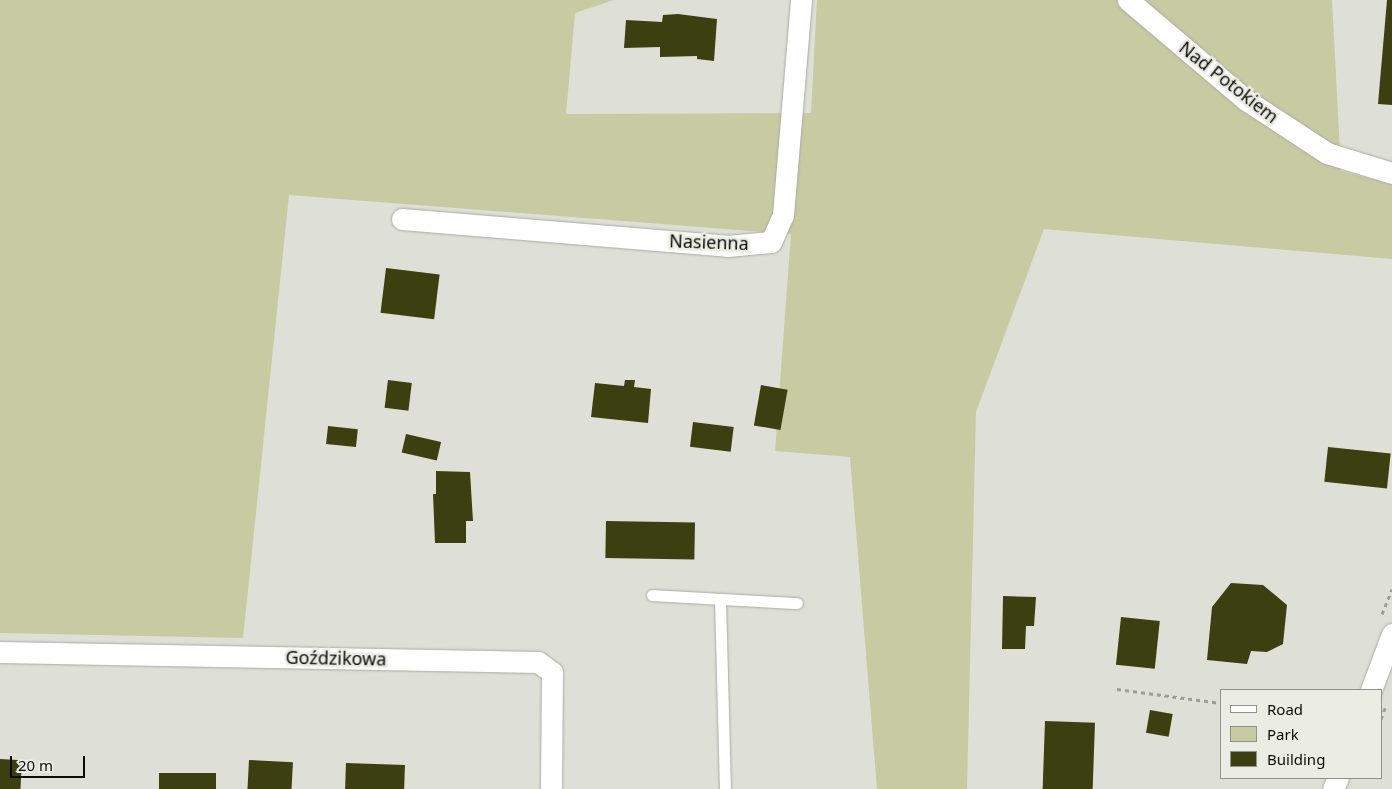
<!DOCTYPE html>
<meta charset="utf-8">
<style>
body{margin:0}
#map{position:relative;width:1392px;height:789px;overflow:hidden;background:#dedfd6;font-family:"Noto Sans",sans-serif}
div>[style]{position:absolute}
.green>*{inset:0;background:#c6cba1}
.building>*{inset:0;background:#3c4011;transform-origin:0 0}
.path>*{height:3px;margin-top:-1.5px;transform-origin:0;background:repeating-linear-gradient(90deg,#9c9d96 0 4px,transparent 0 8px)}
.roads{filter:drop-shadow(0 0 1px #aaaba3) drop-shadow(0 0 1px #aaaba3)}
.lane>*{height:11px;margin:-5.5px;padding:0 5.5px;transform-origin:5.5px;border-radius:5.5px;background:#fff}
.street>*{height:21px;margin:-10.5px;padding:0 10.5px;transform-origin:10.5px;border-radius:10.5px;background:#fff}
span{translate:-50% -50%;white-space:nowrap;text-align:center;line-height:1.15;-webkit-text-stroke:5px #ebece3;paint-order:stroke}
.street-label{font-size:18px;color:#0b0c09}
.legend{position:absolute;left:1220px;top:689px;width:162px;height:90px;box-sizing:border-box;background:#ebece3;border:1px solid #91928c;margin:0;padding:6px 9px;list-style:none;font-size:15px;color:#0b0c09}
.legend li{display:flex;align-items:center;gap:10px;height:25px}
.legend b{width:25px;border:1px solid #91928c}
.scale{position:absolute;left:10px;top:756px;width:75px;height:22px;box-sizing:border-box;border:2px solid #0b0c09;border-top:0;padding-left:6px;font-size:15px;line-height:18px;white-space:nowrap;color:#0b0c09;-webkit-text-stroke:4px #ebece3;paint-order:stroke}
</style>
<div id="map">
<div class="green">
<div style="clip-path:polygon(0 0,614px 0,575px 13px,566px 114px,811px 113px,817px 0,1332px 0,1341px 171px,1392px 184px,1392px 259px,1044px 229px,976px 412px,967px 789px,877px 789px,850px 457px,775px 451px,791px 234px,289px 195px,243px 638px,0 633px)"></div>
</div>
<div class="building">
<div style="clip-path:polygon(1387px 0,1392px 0,1392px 105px,1378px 104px)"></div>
<div style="clip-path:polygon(678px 14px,717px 19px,714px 61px,697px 59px,697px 56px,660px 57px,660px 47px,624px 48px,626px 20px,662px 22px,663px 15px)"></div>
<div style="left:386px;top:268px;width:54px;height:45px;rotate:7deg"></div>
<div style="left:388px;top:380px;width:24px;height:28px;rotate:7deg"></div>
<div style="clip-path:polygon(625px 380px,635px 380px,634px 387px,651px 389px,648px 423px,591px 417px,595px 383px,624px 386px)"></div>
<div style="left:761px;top:385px;width:27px;height:41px;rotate:10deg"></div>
<div style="left:693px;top:422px;width:41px;height:25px;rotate:7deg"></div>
<div style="left:328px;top:426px;width:30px;height:18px;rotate:6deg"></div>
<div style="left:406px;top:434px;width:36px;height:19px;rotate:13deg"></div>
<div style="left:1328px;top:447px;width:63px;height:35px;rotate:6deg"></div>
<div style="clip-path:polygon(436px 471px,470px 472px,473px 521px,466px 521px,466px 543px,435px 543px,433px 494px,436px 494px)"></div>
<div style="left:606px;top:521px;width:89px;height:37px;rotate:1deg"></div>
<div style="clip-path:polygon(1231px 583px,1263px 585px,1287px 605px,1283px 644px,1267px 652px,1251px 651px,1247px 664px,1207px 660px,1212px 607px)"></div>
<div style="clip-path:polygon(1003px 596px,1036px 597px,1034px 626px,1026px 626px,1025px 649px,1002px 649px)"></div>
<div style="left:1121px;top:617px;width:39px;height:48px;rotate:6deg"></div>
<div style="left:1150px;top:710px;width:23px;height:23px;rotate:10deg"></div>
<div style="left:1045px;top:721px;width:50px;height:68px;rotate:2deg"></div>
<div style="left:0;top:759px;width:22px;height:30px;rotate:3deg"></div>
<div style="left:249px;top:760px;width:44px;height:29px;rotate:3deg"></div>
<div style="left:346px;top:763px;width:59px;height:26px;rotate:2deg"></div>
<div style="left:216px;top:773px;width:16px;height:57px;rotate:90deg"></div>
</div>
<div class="path">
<div style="left:1382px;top:614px;width:27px;rotate:-68deg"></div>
<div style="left:1117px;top:689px;width:105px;rotate:7.7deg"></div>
<div style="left:1381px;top:719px;width:12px;rotate:-70deg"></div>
</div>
<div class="roads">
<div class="lane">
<div style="left:652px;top:595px;width:145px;rotate:3.2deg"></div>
<div style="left:720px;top:599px;width:190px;rotate:88.5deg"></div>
</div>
<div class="street">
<div style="left:1128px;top:0;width:155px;rotate:40.3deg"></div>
<div style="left:1246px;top:100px;width:97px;rotate:33.2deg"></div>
<div style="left:1327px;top:153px;width:68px;rotate:17.1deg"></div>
<div style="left:402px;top:219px;width:326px;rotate:4.7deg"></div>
<div style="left:727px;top:246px;width:44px;rotate:-5.2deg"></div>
<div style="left:771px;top:242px;width:30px;rotate:-66deg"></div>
<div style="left:783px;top:215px;width:216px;rotate:-85.2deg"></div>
<div style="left:0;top:652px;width:538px;rotate:1.06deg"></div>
<div style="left:538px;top:662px;width:17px;rotate:36deg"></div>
<div style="left:552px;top:672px;width:117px;rotate:90.5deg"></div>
<div style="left:1371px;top:690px;width:60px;rotate:-69.4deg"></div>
<div style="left:1333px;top:789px;width:12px;rotate:-66deg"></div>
</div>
</div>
<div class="street-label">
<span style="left:1229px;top:82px;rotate:38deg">Nad Potokiem</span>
<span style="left:709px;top:242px;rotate:2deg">Nasienna</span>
<span style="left:336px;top:658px;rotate:1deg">Goździkowa</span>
</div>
<ul class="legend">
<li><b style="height:6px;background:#fff"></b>Road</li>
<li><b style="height:14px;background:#c6cba1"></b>Park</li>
<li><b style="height:14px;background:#3c4011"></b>Building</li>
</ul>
<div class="scale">20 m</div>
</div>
